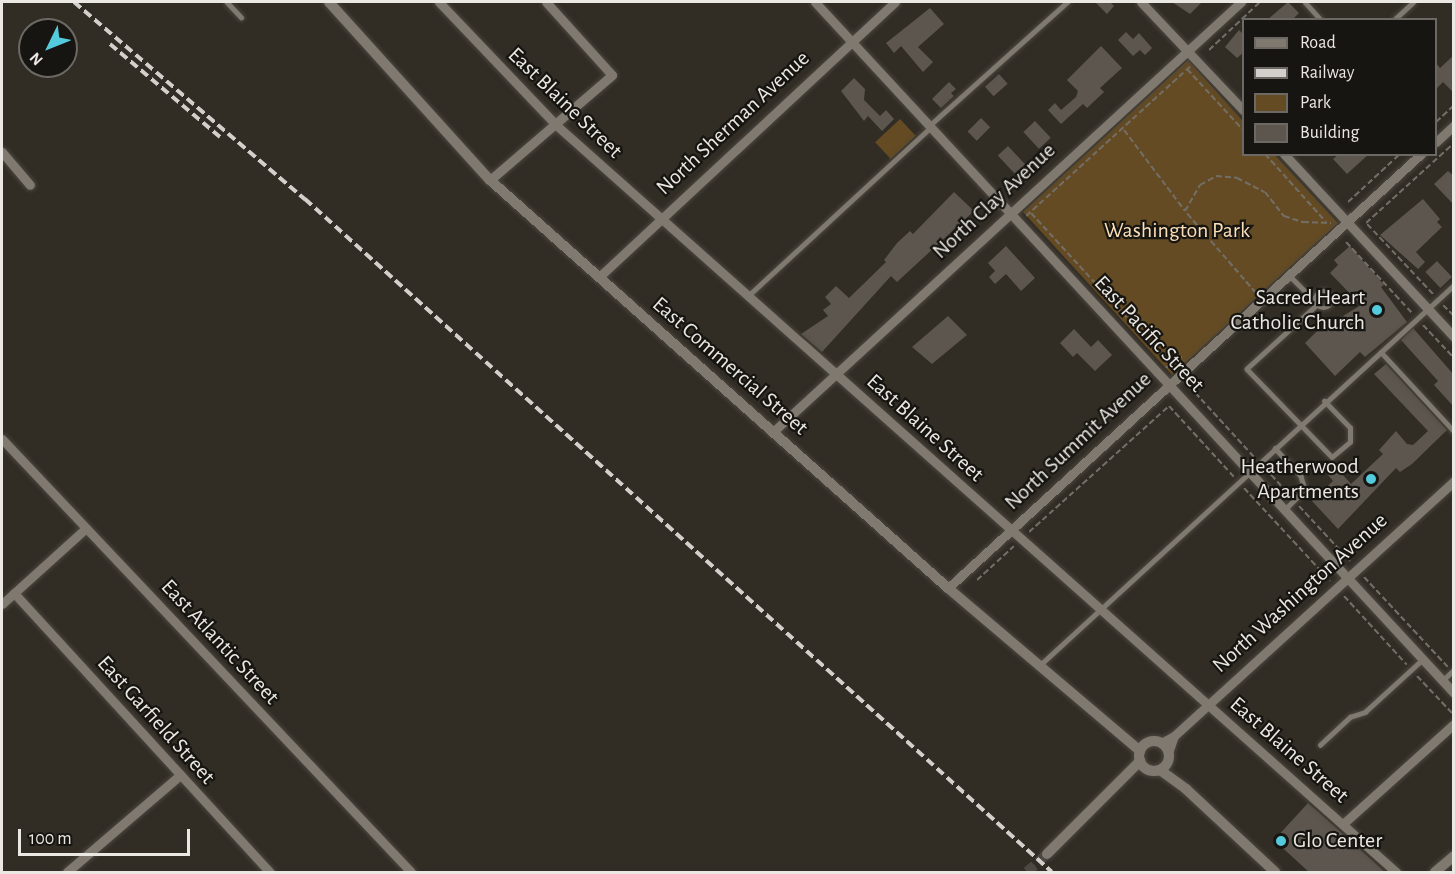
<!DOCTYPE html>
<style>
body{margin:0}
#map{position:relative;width:1455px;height:874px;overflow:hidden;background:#312c24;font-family:"Alegreya Sans",sans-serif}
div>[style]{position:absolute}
.green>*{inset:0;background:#644b23;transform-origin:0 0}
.building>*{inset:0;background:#5c564e;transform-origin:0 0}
.tertiary-tunnel>*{height:10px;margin-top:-5px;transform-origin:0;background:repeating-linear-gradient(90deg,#4d4841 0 10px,transparent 0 15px)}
.path>*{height:2px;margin-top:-1px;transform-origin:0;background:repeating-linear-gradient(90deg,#736e67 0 6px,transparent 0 9px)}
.roads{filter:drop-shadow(0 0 2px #4b4740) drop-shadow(0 0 2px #4b4740)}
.service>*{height:4.5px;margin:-2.25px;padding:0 2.25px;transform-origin:2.25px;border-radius:2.25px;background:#7f7970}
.service>.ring{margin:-2.25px;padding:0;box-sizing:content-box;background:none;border:4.5px solid #7f7970;border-radius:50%}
.minor>*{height:9px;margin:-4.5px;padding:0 4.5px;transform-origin:4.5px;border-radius:4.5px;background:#7f7970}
.tertiary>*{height:10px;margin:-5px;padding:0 5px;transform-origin:5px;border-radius:5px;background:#7f7970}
.tertiary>.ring{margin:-5px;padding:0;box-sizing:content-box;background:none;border:10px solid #7f7970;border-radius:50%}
.rail>*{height:4px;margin-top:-2px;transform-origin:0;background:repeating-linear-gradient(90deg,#d3d0cb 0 9px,transparent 0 13.5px)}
.dots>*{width:16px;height:16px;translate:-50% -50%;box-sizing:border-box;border:3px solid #171511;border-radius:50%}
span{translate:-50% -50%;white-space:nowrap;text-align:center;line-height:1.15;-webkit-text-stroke:4.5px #171511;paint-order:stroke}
.street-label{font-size:22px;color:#ebe8e3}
.park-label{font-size:22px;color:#fadfb8}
.poi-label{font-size:22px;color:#ebe8e3}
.right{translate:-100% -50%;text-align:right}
.left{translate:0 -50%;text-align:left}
.frame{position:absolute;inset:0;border:3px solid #ebe8e3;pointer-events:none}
.legend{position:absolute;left:1242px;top:18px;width:195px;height:138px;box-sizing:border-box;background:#171511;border:2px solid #6c6965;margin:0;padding:8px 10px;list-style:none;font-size:18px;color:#ebe8e3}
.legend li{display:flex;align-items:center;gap:12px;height:30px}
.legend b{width:30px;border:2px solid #6c6965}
.north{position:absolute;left:18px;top:18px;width:60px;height:60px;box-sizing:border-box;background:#171511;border:2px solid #6c6965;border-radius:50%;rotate:227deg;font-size:16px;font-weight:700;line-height:24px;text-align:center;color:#ebe8e3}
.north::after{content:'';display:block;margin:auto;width:21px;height:27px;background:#54cadd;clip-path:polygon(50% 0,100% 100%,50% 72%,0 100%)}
.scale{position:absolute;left:18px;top:829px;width:172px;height:27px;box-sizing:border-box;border:3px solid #ebe8e3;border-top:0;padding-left:8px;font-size:18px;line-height:21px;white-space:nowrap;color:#ebe8e3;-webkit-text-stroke:4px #171511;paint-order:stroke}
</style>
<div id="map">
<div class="green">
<div style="clip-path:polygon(1188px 60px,1243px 121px,1244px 154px,1275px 155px,1338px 223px,1172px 375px,1023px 212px)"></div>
<div style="left:900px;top:119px;width:23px;height:34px;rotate:47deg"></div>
</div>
<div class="building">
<div style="clip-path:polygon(1095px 2px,1110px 2px,1114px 6px,1107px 14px)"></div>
<div style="clip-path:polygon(1172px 2px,1202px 2px,1190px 14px)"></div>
<div style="clip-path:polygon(1288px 2px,1299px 13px,1292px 20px,1267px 20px)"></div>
<div style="clip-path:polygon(930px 8px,944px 24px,918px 47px,933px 62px,923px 72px,901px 46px,894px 53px,886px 43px)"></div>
<div style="clip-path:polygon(1239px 30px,1244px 35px,1244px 52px,1237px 58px,1225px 47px)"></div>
<div style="clip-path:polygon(1126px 32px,1133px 39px,1139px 33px,1152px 48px,1145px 55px,1140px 50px,1133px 56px,1118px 40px)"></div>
<div style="clip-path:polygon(1101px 46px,1122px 68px,1100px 88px,1104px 92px,1087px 108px,1083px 104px,1061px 124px,1048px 110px,1055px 103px,1061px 110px,1076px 97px,1078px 91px,1067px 80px)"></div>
<div style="clip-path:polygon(1454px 55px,1454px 93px,1443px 82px,1436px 89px,1436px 63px,1440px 68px)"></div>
<div style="left:999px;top:74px;width:13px;height:19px;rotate:48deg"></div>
<div style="clip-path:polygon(854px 78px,865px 89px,864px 100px,880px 116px,886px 110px,894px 119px,882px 131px,868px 116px,864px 121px,841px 91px)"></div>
<div style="clip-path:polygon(949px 82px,956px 89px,951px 93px,954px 96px,941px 108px,932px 99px)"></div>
<div style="left:981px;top:118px;width:13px;height:19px;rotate:45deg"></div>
<div style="left:1035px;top:121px;width:23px;height:16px;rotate:47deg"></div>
<div style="left:1008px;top:146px;width:25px;height:14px;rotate:47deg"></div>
<div style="clip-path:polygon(1339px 154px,1369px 154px,1347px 174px,1333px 159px)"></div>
<div style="clip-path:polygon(1448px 171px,1454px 176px,1454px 205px,1434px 184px)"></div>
<div style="clip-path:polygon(954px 192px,974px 211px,961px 223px,897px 282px,891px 276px,822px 352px,801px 334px,828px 316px,823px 310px,831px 304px,825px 297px,836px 286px,849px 298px,886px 262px,884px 260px,897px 243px,910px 231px,913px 234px)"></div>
<div style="clip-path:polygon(1423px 199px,1440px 219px,1437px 222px,1442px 227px,1416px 252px,1425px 262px,1418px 269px,1380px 235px)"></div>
<div style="clip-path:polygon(1006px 246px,1035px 278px,1021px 291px,1006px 274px,995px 284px,989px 277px,995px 271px,988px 263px)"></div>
<div style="clip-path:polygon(1350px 246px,1384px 285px,1381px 287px,1407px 322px,1365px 357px,1360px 352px,1335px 376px,1305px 343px,1320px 328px,1315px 324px,1343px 316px,1361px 305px,1330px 273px,1338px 265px,1334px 260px)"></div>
<div style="left:1437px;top:261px;width:22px;height:16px;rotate:47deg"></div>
<div style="clip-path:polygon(948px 316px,967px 335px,932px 364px,912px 347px)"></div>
<div style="clip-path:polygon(1413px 328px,1454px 375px,1454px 407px,1434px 385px,1438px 381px,1401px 340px)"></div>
<div style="clip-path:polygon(1074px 329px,1091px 347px,1098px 340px,1112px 355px,1095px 371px,1077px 353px,1073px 357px,1060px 343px)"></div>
<div style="clip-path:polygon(1386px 364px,1447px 430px,1412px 464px,1400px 472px,1396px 468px,1338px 529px,1312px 501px,1333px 481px,1328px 475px,1336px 467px,1351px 484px,1383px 454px,1379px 450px,1396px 431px,1407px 444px,1413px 445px,1428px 431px,1374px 374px)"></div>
<div style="clip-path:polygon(1308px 803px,1333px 825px,1386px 873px,1310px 873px,1274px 840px)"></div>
</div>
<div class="tertiary-tunnel">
<div style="left:1027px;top:872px;width:27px;rotate:-42deg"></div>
</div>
<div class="path">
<div style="left:1209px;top:50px;width:70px;rotate:-43.3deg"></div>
<div style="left:1187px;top:69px;width:84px;rotate:47.4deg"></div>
<div style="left:1436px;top:122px;width:25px;rotate:-43deg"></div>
<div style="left:1124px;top:130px;width:101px;rotate:53deg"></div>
<div style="left:1265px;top:154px;width:91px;rotate:48.1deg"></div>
<div style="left:1348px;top:202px;width:71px;rotate:-42.7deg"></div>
<div style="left:1031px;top:213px;width:210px;rotate:47.5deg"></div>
<div style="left:1026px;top:216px;width:222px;rotate:-42.3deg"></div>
<div style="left:1346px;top:242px;width:98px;rotate:47.1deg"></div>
<div style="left:1256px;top:293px;width:108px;rotate:-130.9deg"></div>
<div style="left:1185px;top:211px;width:30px;rotate:-60deg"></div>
<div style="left:1200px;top:185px;width:18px;rotate:-29deg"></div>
<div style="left:1216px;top:176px;width:21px;rotate:5deg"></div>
<div style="left:1237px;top:178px;width:31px;rotate:27deg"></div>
<div style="left:1265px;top:192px;width:31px;rotate:52deg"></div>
<div style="left:1284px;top:216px;width:20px;rotate:18deg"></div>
<div style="left:1303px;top:222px;width:28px;rotate:2deg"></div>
<div style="left:1433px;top:294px;width:98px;rotate:-133.3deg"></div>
<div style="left:1366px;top:223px;width:119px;rotate:-42.3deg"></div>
<div style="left:1443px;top:305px;width:16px;rotate:45deg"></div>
<div style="left:1423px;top:325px;width:45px;rotate:46.8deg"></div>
<div style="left:1166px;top:368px;width:15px;rotate:-48deg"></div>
<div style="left:1176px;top:357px;width:9px"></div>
<div style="left:1189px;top:386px;width:98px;rotate:47.5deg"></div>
<div style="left:1265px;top:468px;width:36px;rotate:48deg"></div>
<div style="left:1244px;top:488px;width:127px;rotate:47.2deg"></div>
<div style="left:1299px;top:506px;width:75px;rotate:47.2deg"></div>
<div style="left:1029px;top:532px;width:188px;rotate:-42deg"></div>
<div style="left:1169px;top:406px;width:96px;rotate:47.5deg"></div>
<div style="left:1364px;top:577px;width:123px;rotate:47deg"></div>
<div style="left:977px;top:580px;width:50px;rotate:-42.6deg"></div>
<div style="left:1344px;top:596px;width:93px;rotate:47.6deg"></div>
<div style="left:1417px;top:676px;width:51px;rotate:46.6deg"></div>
</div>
<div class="roads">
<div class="service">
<div style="left:227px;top:2px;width:21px;rotate:47deg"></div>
<div style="left:1305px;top:2px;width:24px;rotate:48deg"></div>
<div style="left:1394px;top:20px;width:26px;rotate:-43deg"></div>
<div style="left:929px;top:126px;width:186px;rotate:-41.9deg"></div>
<div style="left:1289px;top:275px;width:35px;rotate:45deg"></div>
<div class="ring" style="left:1315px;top:291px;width:13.5px;height:13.5px"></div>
<div style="left:748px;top:296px;width:249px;rotate:-42.7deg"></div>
<div style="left:1316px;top:306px;width:93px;rotate:137.6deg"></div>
<div style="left:1247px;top:369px;width:122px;rotate:46deg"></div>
<div style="left:1332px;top:457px;width:23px;rotate:-40deg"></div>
<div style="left:1350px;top:442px;width:14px;rotate:-90deg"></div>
<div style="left:1350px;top:428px;width:37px;rotate:-134deg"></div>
<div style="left:1381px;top:352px;width:108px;rotate:47.3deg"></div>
<div style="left:1275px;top:448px;width:38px;rotate:47deg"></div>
<div style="left:1301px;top:476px;width:15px;rotate:74deg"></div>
<div style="left:1305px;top:490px;width:30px;rotate:135deg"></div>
<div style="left:1039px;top:666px;width:563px;rotate:-42.55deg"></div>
<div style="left:1442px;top:681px;width:16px;rotate:-43deg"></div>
<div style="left:1320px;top:745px;width:41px;rotate:-43deg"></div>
<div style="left:1350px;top:717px;width:16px;rotate:-18deg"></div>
<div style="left:1365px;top:712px;width:77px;rotate:-42.4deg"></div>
</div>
<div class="minor">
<div style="left:439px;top:2px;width:168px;rotate:46.4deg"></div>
<div style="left:555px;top:124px;width:1126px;rotate:41.65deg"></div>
<div style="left:815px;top:2px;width:941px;rotate:47.24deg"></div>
<div style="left:1141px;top:2px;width:150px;rotate:46.6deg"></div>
<div style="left:1436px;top:142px;width:25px;rotate:-43deg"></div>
<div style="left:2px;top:152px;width:43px;rotate:49.7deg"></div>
<div style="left:1284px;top:154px;width:250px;rotate:47.1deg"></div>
<div style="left:490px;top:180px;width:161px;rotate:-40.7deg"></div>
<div style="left:612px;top:75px;width:98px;rotate:-132.1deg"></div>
<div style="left:599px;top:277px;width:404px;rotate:-42.9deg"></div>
<div style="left:775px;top:430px;width:633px;rotate:-42.57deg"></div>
<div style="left:2px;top:439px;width:596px;rotate:46.63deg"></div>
<div style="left:948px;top:588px;width:642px;rotate:-42.54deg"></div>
<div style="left:14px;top:593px;width:379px;rotate:47.5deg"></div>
<div style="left:2px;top:604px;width:113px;rotate:-42.1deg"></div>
<div style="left:1161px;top:743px;width:15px;rotate:-28deg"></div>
<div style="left:1174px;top:736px;width:379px;rotate:-42.3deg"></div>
<div style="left:1168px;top:753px;width:18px;rotate:-71deg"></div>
<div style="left:1344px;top:823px;width:148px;rotate:-42deg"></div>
<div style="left:67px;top:872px;width:149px;rotate:-40.6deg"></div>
</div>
<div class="tertiary">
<div style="left:329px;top:2px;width:240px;rotate:47.9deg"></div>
<div style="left:490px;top:180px;width:613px;rotate:41.7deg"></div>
<div style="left:948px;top:588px;width:252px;rotate:40.3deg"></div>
<div class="ring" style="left:1139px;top:741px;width:20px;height:20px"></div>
<div style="left:1160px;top:770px;width:32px;rotate:36deg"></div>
<div style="left:1186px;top:789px;width:122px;rotate:43deg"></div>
<div style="left:1047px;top:854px;width:132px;rotate:-45deg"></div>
<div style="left:1435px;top:872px;width:25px;rotate:-40deg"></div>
</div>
</div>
<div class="rail">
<div style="left:74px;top:2px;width:304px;rotate:40.5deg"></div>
<div style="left:305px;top:199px;width:1005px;rotate:42.02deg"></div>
<div style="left:110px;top:44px;width:144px;rotate:40.2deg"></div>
</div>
<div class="dots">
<div style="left:1377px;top:310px;background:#54cadd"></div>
<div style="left:1371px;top:479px;background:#54cadd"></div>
<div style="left:1281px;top:841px;background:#54cadd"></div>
</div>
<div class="street-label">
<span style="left:565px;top:103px;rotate:44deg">East Blaine Street</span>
<span style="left:733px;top:123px;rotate:-43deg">North Sherman Avenue</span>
<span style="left:994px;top:201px;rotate:-43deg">North Clay Avenue</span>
<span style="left:1149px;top:334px;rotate:47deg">East Pacific Street</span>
<span style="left:730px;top:366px;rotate:41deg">East Commercial Street</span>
<span style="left:925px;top:428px;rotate:42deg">East Blaine Street</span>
<span style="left:1078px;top:441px;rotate:-43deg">North Summit Avenue</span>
<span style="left:1300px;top:593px;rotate:-42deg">North Washington Avenue</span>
<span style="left:220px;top:642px;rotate:47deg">East Atlantic Street</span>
<span style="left:156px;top:720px;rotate:48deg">East Garfield Street</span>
<span style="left:1289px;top:750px;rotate:41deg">East Blaine Street</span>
</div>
<div class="park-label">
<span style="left:1177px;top:231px">Washington Park</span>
</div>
<div class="poi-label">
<span class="right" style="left:1365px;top:310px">Sacred Heart<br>Catholic Church</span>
<span class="right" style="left:1359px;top:479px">Heatherwood<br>Apartments</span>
<span class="left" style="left:1293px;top:841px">Glo Center</span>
</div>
<div class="frame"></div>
<ul class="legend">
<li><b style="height:8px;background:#7f7970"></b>Road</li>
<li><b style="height:8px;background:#d3d0cb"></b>Railway</li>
<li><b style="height:16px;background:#644b23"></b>Park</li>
<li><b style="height:16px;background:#5c564e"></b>Building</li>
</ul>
<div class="north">N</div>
<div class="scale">100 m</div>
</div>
